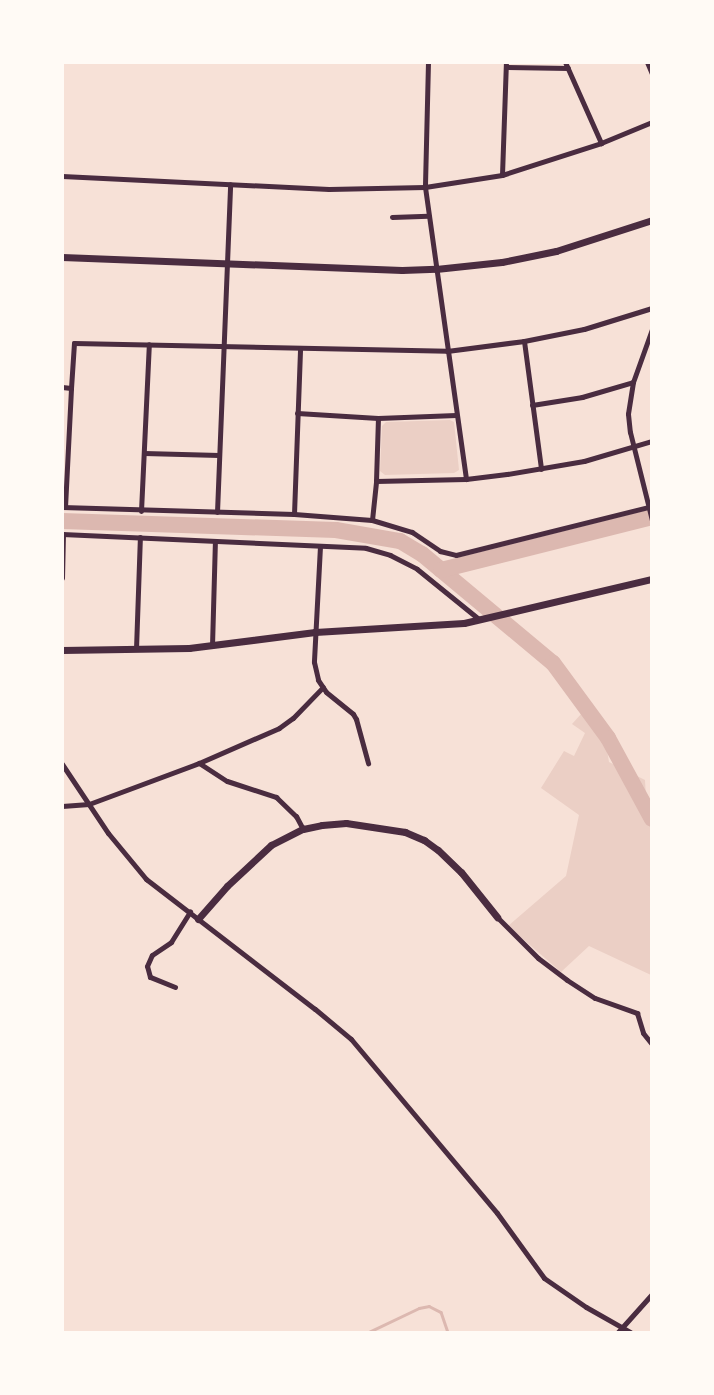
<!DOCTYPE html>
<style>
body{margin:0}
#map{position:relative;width:714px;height:1395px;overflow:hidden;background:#f7e1d7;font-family:Barlow,sans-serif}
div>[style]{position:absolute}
.green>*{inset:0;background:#ebcfc5}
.stream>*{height:2.5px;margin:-1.25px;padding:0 1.25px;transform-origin:1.25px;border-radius:1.25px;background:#dcb8b0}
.river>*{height:16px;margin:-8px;padding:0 8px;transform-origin:8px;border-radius:8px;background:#dcb8b0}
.minor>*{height:5px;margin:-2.5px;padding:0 2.5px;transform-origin:2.5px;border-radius:2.5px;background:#4a2c40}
.tertiary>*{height:7px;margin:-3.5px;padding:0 3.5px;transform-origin:3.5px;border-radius:3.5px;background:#4a2c40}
span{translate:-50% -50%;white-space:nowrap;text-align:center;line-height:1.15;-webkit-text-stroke:5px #fffaf5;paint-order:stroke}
.frame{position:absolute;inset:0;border:64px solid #fffaf5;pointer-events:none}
</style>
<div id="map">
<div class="green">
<div style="clip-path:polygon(450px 420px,454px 422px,459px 470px,454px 473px,385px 475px,380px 471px,382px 426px,386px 422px)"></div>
<div style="clip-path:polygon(582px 713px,605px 738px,609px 762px,645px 780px,647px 815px,652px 830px,651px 975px,589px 946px,561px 972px,508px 926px,566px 876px,579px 815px,541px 788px,564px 751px,574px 756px,585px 733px,572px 724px)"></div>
</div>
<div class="stream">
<div style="left:369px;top:1332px;width:55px;rotate:-25.6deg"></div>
<div style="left:419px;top:1308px;width:10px;rotate:-11deg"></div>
<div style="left:429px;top:1306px;width:13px;rotate:27deg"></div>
<div style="left:441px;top:1312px;width:21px;rotate:71deg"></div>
</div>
<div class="river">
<div style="left:62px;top:521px;width:274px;rotate:1.9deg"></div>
<div style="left:336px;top:530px;width:65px;rotate:9.8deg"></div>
<div style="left:400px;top:541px;width:26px;rotate:31deg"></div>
<div style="left:422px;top:554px;width:170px;rotate:39.8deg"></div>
<div style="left:553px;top:663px;width:93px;rotate:53.7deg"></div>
<div style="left:608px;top:738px;width:92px;rotate:61.5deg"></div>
<div style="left:441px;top:570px;width:218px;rotate:-14.1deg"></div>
</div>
<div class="minor">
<div style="left:428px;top:62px;width:125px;rotate:91.4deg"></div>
<div style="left:425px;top:187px;width:295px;rotate:82deg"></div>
<div style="left:565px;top:62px;width:89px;rotate:66deg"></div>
<div style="left:647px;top:62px;width:13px;rotate:67deg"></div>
<div style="left:506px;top:67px;width:62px;rotate:0.9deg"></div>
<div style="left:502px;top:175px;width:113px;rotate:-88deg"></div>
<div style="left:62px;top:176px;width:267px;rotate:2.8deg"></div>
<div style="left:329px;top:189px;width:96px;rotate:-1.2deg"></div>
<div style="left:425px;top:187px;width:78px;rotate:-8.9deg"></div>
<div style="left:502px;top:175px;width:104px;rotate:-17.9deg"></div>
<div style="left:601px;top:143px;width:55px;rotate:-22.4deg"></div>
<div style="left:392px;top:217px;width:36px;rotate:-2deg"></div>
<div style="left:652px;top:329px;width:56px;rotate:109.7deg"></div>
<div style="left:633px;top:382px;width:32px;rotate:99deg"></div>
<div style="left:628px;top:414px;width:18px;rotate:84deg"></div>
<div style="left:630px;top:432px;width:91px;rotate:76deg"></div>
<div style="left:524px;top:341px;width:129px;rotate:82.4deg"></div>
<div style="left:62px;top:387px;width:9px;rotate:6deg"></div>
<div style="left:71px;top:388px;width:45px;rotate:-86.2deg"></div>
<div style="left:74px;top:343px;width:373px;rotate:1.2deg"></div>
<div style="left:447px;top:351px;width:78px;rotate:-7.4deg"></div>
<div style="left:524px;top:341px;width:61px;rotate:-11.3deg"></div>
<div style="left:584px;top:329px;width:71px;rotate:-17.2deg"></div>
<div style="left:532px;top:405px;width:51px;rotate:-9.1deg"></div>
<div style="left:582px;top:397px;width:53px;rotate:-16.4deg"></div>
<div style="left:297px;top:413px;width:81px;rotate:3.5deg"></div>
<div style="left:378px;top:418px;width:78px;rotate:-2.2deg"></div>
<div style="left:144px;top:453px;width:75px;rotate:1.5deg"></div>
<div style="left:376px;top:481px;width:63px;rotate:-88.2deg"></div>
<div style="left:62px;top:507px;width:232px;rotate:1.7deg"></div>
<div style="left:294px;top:514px;width:78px;rotate:4.4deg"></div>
<div style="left:372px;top:520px;width:39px;rotate:-84deg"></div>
<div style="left:376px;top:481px;width:90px;rotate:-1.3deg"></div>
<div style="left:466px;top:479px;width:41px;rotate:-7deg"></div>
<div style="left:507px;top:474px;width:78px;rotate:-9.6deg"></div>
<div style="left:584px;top:461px;width:71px;rotate:-16.4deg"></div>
<div style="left:65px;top:507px;width:119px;rotate:-87.1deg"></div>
<div style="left:141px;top:511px;width:167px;rotate:-87.3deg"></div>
<div style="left:217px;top:512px;width:328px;rotate:-87.7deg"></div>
<div style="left:294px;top:514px;width:165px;rotate:-87.9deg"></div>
<div style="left:372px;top:520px;width:42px;rotate:16.7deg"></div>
<div style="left:412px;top:532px;width:34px;rotate:34deg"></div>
<div style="left:440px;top:551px;width:16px;rotate:14deg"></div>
<div style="left:456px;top:555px;width:202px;rotate:-14deg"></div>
<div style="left:62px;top:534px;width:304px;rotate:2.6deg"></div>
<div style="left:366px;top:548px;width:25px;rotate:16deg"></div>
<div style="left:390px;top:555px;width:30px;rotate:27deg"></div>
<div style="left:417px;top:569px;width:81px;rotate:39deg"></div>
<div style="left:320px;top:546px;width:116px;rotate:93deg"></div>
<div style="left:314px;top:662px;width:18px;rotate:77deg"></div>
<div style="left:318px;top:680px;width:14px;rotate:56deg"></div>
<div style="left:326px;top:692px;width:35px;rotate:39deg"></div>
<div style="left:353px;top:714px;width:6px;rotate:59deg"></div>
<div style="left:356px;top:719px;width:46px;rotate:74.7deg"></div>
<div style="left:62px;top:578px;width:44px;rotate:-88.7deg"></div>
<div style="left:212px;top:646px;width:105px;rotate:-88.4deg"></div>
<div style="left:136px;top:649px;width:112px;rotate:-88deg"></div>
<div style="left:199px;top:763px;width:87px;rotate:-23.6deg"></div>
<div style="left:279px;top:728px;width:17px;rotate:-36deg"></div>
<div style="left:293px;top:718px;width:43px;rotate:-45.9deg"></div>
<div style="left:62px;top:764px;width:83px;rotate:56.3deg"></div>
<div style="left:108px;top:833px;width:60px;rotate:50.4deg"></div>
<div style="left:146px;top:879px;width:213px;rotate:37.6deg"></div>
<div style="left:315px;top:1009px;width:47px;rotate:39.8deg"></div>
<div style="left:351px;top:1039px;width:227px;rotate:50deg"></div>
<div style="left:497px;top:1213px;width:80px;rotate:54.1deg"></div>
<div style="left:544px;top:1278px;width:51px;rotate:34.6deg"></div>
<div style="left:586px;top:1307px;width:51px;rotate:29.6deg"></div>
<div style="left:62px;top:806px;width:27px;rotate:-4deg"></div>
<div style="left:89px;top:804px;width:117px;rotate:-20.4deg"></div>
<div style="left:199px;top:763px;width:33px;rotate:33deg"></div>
<div style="left:227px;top:781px;width:52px;rotate:18.1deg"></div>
<div style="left:276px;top:797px;width:28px;rotate:44deg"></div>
<div style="left:296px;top:816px;width:15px;rotate:62deg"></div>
<div style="left:497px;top:917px;width:58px;rotate:45deg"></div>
<div style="left:538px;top:958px;width:36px;rotate:37deg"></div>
<div style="left:567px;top:980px;width:33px;rotate:33deg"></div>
<div style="left:595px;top:998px;width:45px;rotate:19.7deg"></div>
<div style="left:637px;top:1013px;width:21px;rotate:73deg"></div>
<div style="left:643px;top:1033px;width:14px;rotate:51deg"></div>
<div style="left:175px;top:987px;width:27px;rotate:-158deg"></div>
<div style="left:150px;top:977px;width:11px;rotate:-105deg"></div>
<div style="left:147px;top:966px;width:12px;rotate:-66deg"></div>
<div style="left:152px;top:955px;width:23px;rotate:-34deg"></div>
<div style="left:171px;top:942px;width:36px;rotate:-58deg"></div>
<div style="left:618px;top:1332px;width:51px;rotate:-48.2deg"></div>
</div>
<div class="tertiary">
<div style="left:62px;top:257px;width:340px;rotate:2.2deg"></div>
<div style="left:402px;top:270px;width:34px;rotate:-2deg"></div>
<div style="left:436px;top:269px;width:66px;rotate:-6.1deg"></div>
<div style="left:502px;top:262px;width:55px;rotate:-11.5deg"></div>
<div style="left:556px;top:251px;width:101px;rotate:-17.9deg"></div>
<div style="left:62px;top:650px;width:127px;rotate:-0.9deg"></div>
<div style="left:189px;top:648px;width:127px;rotate:-7.2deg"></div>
<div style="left:315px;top:632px;width:149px;rotate:-3.5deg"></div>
<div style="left:464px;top:623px;width:193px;rotate:-13.2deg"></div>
<div style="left:198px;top:919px;width:44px;rotate:-48.7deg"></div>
<div style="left:227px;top:886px;width:60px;rotate:-43deg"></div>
<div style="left:271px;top:845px;width:36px;rotate:-27deg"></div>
<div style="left:303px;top:829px;width:19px;rotate:-12deg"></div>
<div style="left:322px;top:825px;width:24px;rotate:-5deg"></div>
<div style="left:346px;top:823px;width:60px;rotate:8.7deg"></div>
<div style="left:405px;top:832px;width:21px;rotate:23deg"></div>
<div style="left:424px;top:840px;width:17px;rotate:36deg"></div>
<div style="left:438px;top:850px;width:32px;rotate:44deg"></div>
<div style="left:461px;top:872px;width:58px;rotate:51.3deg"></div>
</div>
<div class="frame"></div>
</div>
